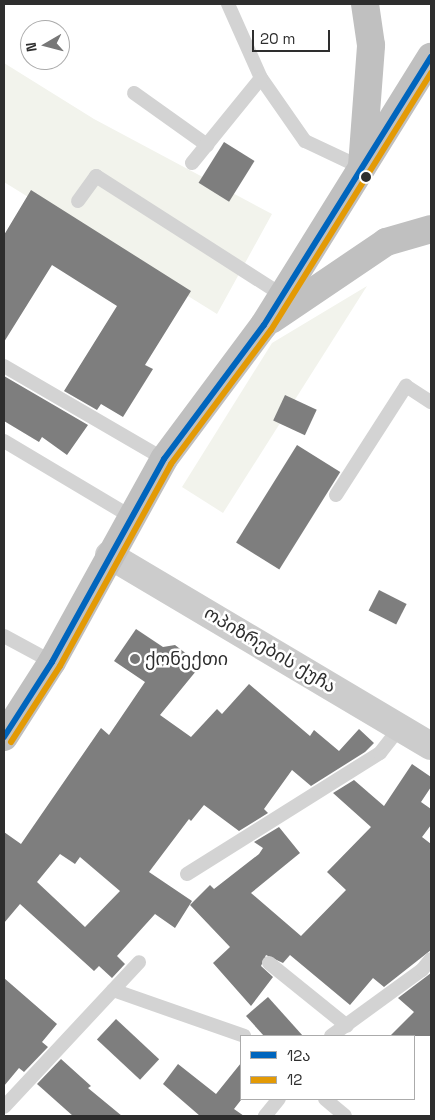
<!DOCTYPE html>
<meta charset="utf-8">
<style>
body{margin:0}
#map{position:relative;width:435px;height:1120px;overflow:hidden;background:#fff;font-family:"Space Grotesk","Noto Sans Georgian",sans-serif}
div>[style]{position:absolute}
.green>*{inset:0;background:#f2f3ec}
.building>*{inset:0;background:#7e7e7e;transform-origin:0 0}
.lane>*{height:14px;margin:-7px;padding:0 7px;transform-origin:7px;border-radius:7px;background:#d3d3d3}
.secondary>*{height:28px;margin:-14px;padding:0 14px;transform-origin:14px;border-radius:14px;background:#ccc}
.highway>*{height:28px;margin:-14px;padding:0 14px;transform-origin:14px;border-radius:14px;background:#c0c0c0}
.bus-1>*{height:6px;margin:-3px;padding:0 3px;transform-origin:3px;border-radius:3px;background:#0065bd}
.bus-2>*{height:6px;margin:-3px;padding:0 3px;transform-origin:3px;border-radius:3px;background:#e39a05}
.dots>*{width:14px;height:14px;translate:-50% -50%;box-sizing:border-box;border:2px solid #fff;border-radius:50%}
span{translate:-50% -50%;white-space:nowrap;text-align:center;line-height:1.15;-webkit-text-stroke:5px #fff;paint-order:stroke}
.street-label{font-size:18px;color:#2e2e2e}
.poi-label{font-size:18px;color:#2e2e2e}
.left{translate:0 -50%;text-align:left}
.frame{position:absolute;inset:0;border:5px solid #2e2e2e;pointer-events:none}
.legend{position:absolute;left:240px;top:1035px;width:175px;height:65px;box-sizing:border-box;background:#fff;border:1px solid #ababab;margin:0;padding:6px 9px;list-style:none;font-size:15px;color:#2e2e2e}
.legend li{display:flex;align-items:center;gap:10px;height:25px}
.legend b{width:25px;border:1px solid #ababab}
.north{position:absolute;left:20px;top:20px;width:50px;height:50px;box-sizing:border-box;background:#fff;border:1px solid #ababab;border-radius:50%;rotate:262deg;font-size:14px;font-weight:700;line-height:20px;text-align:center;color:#2e2e2e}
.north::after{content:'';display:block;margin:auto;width:18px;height:22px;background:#777;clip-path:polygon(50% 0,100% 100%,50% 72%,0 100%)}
.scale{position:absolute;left:252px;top:30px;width:78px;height:22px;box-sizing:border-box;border:2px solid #2e2e2e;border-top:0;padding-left:6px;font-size:15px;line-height:18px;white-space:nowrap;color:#2e2e2e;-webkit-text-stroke:4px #fff;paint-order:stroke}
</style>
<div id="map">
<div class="green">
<div style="clip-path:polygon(4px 63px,94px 119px,272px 214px,217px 314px,4px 182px)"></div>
<div style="clip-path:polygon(367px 286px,223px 513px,182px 487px,272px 343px)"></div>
</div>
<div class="building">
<div style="left:224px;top:142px;width:36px;height:48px;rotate:32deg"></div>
<div style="clip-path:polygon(31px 190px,191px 291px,145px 365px,153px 369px,123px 417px,101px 404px,97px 410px,64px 391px,117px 306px,52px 265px,4px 342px,4px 235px)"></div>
<div style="clip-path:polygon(4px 376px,88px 425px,67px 455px,42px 437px,39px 442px,4px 421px)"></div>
<div style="left:285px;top:395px;width:35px;height:28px;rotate:25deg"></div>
<div style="left:297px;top:445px;width:51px;height:115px;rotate:32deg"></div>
<div style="left:379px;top:590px;width:31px;height:23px;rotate:27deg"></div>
<div style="clip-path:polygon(evenodd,136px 629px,163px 647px,175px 645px,201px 665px,160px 715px,191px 737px,217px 709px,222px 714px,249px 684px,310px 736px,314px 730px,339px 751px,359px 729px,374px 743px,365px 752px,311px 786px,292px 770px,264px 809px,268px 813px,239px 831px,204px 805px,191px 821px,189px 819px,149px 872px,192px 901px,175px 928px,155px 914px,117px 956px,125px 964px,112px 978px,99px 966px,94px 971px,20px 904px,4px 923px,4px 832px,21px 844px,101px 728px,109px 735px,145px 682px,114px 661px,136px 629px,60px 854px,75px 864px,80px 857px,120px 891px,85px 927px,37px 882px,60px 854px)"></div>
<div style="clip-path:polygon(412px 764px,431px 777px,431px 787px,421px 802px,431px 809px,431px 825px,422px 837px,431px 844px,431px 950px,384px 987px,373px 978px,350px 1005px,290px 955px,283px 963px,266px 955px,261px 966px,273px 977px,251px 1006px,213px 963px,230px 947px,190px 905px,210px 885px,214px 889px,259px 854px,263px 848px,254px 842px,279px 827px,300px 853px,251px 893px,301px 936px,346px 890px,327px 872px,371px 827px,333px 793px,354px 780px,384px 806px)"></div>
<div style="clip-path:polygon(431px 973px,431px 1036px,390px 1036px,414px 1012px,398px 998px)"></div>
<div style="clip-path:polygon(4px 978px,57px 1024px,42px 1042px,48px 1047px,24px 1072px,19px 1068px,4px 1086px)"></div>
<div style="clip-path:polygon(268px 997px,303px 1036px,264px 1036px,246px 1016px)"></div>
<div style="left:116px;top:1019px;width:59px;height:28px;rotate:43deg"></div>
<div style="clip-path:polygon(61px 1059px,91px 1086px,88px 1088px,122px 1116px,73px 1116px,37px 1084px)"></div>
<div style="clip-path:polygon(241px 1063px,241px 1100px,234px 1109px,244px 1116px,200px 1116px,163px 1084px,178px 1064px,216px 1094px)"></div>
</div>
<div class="lane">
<div style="left:228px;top:4px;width:81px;rotate:66deg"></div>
<div style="left:261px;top:78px;width:77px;rotate:55.1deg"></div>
<div style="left:305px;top:141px;width:63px;rotate:25.3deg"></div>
<div style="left:134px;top:93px;width:90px;rotate:35.5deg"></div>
<div style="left:192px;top:163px;width:109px;rotate:-50.9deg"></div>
<div style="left:78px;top:201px;width:31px;rotate:-54deg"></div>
<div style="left:96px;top:176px;width:221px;rotate:32.6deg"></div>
<div style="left:4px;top:366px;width:185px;rotate:30.2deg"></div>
<div style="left:4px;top:441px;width:147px;rotate:30.8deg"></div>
<div style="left:336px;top:495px;width:130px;rotate:-57.3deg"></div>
<div style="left:406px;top:386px;width:30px;rotate:33deg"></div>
<div style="left:4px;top:636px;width:55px;rotate:28.4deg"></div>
<div style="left:187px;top:874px;width:228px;rotate:-32.1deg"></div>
<div style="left:380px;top:753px;width:33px;rotate:-52deg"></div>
<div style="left:269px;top:963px;width:100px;rotate:38.9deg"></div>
<div style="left:113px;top:990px;width:139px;rotate:19.3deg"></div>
<div style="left:331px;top:1036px;width:112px;rotate:-36deg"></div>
<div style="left:422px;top:970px;width:14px;rotate:-51deg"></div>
<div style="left:325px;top:1099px;width:26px;rotate:40deg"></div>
<div style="left:4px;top:1107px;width:198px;rotate:-47deg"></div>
<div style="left:265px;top:1116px;width:22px;rotate:-51deg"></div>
</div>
<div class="secondary">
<div style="left:109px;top:555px;width:374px;rotate:30.7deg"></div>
</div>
<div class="highway">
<div style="left:362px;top:166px;width:121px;rotate:-85.7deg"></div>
<div style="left:371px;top:45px;width:41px;rotate:-98.3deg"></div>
<div style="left:271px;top:320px;width:139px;rotate:-34.1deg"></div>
<div style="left:386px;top:242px;width:47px;rotate:-16.1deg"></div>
<div style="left:4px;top:737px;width:89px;rotate:-57.4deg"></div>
<div style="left:52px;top:662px;width:232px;rotate:-61.1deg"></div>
<div style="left:164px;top:459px;width:167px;rotate:-53.3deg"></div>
<div style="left:264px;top:325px;width:316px;rotate:-58.1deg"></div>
</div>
<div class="bus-1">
<div style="left:4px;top:737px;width:89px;rotate:-57.4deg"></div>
<div style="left:52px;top:662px;width:232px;rotate:-61.1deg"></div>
<div style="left:164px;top:459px;width:167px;rotate:-53.3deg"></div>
<div style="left:264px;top:325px;width:316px;rotate:-58.1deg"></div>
</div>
<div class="bus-2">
<div style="left:11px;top:742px;width:90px;rotate:-57.2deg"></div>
<div style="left:60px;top:666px;width:230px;rotate:-61.2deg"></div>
<div style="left:171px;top:464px;width:167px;rotate:-53.3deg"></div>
<div style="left:271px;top:330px;width:303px;rotate:-58.1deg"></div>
</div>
<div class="dots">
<div style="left:366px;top:177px;background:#2e2e2e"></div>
<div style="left:135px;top:659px;background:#777"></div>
</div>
<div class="street-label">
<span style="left:270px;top:650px;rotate:31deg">ოპიზრების ქუჩა</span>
</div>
<div class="poi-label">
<span class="left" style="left:145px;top:659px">ქონექთი</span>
</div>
<div class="frame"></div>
<ul class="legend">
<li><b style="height:6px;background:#0065bd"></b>12ა</li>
<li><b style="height:6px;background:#e39a05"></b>12</li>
</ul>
<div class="north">N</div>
<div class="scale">20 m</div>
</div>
